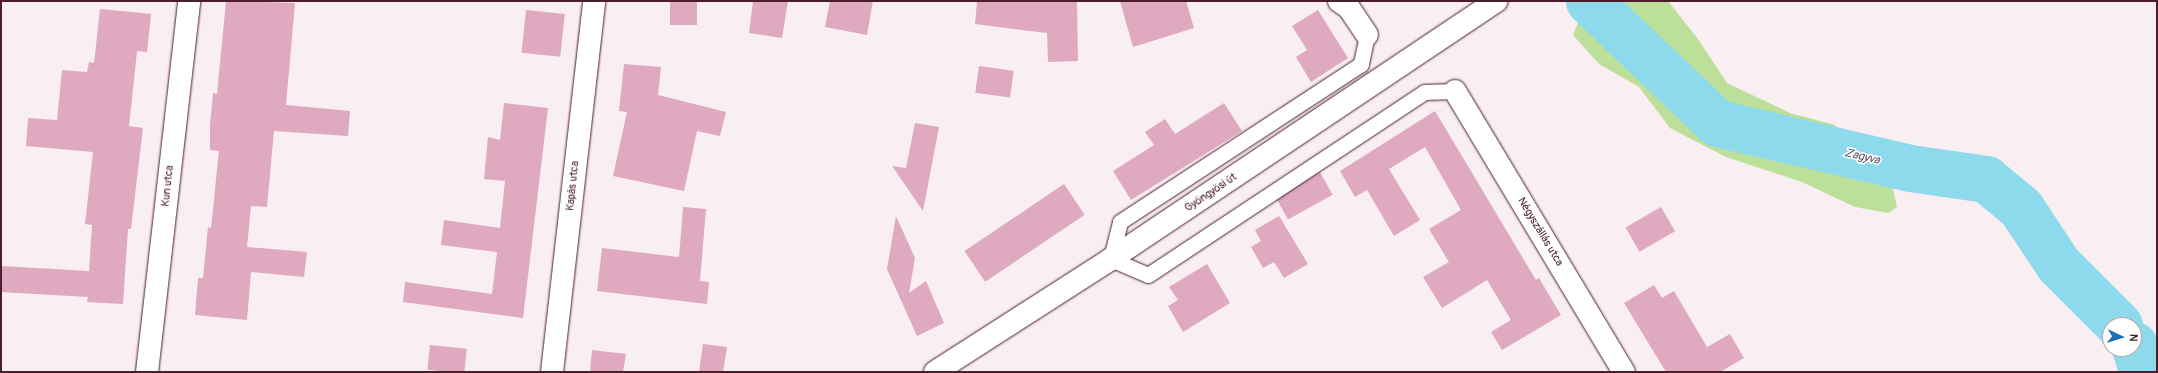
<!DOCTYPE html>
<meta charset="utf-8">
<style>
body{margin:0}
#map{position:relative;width:2158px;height:373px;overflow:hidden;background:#f9eef2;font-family:Pangolin,sans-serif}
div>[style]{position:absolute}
.green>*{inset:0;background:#bcdf99}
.river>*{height:47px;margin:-23.5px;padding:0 23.5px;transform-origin:23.5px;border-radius:23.5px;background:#8ddaed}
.building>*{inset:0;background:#dfa9bf;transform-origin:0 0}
.roads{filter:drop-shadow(0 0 1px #4a1f2b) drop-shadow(0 0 1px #4a1f2b)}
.service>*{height:15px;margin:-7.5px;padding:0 7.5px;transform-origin:7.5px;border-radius:7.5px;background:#fff}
.minor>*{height:22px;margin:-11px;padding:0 11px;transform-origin:11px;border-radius:11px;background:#fff}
.tertiary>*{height:22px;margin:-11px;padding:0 11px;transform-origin:11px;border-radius:11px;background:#fff}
span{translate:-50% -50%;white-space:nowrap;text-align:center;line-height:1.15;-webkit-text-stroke:3px #fff;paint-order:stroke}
.street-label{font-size:11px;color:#4a1f2b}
.water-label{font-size:12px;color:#5e5765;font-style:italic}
.frame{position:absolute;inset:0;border:2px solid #4a1f2b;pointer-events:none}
.north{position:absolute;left:2102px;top:317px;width:40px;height:40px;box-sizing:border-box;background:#fff;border:1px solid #b7a5aa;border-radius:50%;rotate:94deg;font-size:11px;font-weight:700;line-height:16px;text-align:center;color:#4a1f2b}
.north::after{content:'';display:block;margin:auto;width:14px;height:18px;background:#1f6fb2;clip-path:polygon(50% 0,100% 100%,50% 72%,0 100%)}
</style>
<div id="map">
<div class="green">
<div style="clip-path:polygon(1587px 1px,1668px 1px,1698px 39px,1727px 83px,1790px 113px,1835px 125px,1891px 181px,1897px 207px,1888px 213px,1855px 207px,1802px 182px,1726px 157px,1670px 128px,1639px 87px,1599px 64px,1573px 35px)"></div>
</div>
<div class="river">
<div style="left:1589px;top:1px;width:177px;rotate:43.6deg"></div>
<div style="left:1717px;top:123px;width:198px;rotate:13.1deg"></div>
<div style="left:1910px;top:168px;width:77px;rotate:8.2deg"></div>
<div style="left:1986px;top:179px;width:45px;rotate:39.6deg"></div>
<div style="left:2021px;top:208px;width:67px;rotate:56.5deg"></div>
<div style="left:2058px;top:264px;width:86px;rotate:45deg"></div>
<div style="left:2134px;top:345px;width:28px;rotate:72deg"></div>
</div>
<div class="building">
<div style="clip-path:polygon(226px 1px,295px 3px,286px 105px,350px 111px,348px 136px,274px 131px,267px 207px,251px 206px,247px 247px,307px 252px,304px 277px,251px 272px,247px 320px,195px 315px,198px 278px,203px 278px,208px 227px,211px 228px,219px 151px,210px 150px,210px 125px,213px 93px,217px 94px)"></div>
<div style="left:670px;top:1px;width:27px;height:24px"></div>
<div style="clip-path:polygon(753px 1px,788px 1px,782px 38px,749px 33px)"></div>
<div style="clip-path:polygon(830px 1px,873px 1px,867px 35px,825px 27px)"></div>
<div style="clip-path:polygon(977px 1px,1077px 1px,1078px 61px,1048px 62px,1047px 33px,975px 24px)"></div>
<div style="clip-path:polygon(1120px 1px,1186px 1px,1194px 28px,1133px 47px)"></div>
<div style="clip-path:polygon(100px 9px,151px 14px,147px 52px,137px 51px,129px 126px,143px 128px,131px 229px,128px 229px,123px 304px,87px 302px,88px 297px,1px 292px,1px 266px,89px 271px,92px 225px,85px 224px,93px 152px,26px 146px,28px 118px,57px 120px,62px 70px,87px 72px,89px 62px,94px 63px)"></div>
<div style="left:526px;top:10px;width:39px;height:43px;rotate:6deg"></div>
<div style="clip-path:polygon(1318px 10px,1348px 58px,1311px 82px,1296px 57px,1307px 50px,1292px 26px)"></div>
<div style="clip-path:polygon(624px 64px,661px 67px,658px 95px,726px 112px,720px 136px,697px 131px,684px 191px,613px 176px,627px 112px,619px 111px)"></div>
<div style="left:979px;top:66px;width:35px;height:27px;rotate:8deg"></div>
<div style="clip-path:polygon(504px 103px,548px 108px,523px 318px,403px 302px,405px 282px,492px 294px,497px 252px,441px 245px,444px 220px,500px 228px,505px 181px,484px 179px,488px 137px,500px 140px)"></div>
<div style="clip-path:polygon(1224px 103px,1242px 131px,1131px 200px,1113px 171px,1154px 145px,1145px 132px,1165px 119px,1175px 134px)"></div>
<div style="clip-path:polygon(1435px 111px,1536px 280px,1539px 278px,1561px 315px,1502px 350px,1491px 332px,1511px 320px,1487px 280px,1442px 308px,1423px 277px,1449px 262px,1429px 229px,1461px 210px,1425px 147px,1389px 169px,1420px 220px,1394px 236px,1367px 190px,1355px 197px,1340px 171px)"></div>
<div style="clip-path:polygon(915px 123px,939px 127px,923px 211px,892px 166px,906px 168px)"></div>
<div style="left:1320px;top:172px;width:26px;height:51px;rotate:61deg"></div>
<div style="left:1064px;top:184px;width:37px;height:120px;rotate:56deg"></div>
<div style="clip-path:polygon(683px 207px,706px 209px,700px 281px,709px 282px,707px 304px,597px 291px,602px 248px,679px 257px)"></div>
<div style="left:1661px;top:207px;width:28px;height:41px;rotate:60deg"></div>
<div style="clip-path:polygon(896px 216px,915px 258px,909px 293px,926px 281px,944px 323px,917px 336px,887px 269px)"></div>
<div style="clip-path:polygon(1279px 216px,1308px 264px,1284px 278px,1274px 262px,1263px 268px,1251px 247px,1261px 241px,1255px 230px)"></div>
<div style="clip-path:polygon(1207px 264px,1230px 303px,1183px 332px,1168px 306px,1178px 300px,1169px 287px)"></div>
<div style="clip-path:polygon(1654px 285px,1662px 298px,1674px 291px,1707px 347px,1730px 334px,1744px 358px,1720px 372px,1666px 372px,1624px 303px)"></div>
<div style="clip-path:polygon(703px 344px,727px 347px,723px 372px,699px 372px)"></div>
<div style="left:430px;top:345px;width:37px;height:25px;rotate:6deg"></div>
<div style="clip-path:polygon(592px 350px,626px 354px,623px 372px,590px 372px)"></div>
</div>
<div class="roads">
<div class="service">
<div style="left:1367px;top:35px;width:30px;rotate:102deg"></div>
<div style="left:1361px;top:64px;width:288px;rotate:146.8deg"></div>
<div style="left:1120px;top:222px;width:38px;rotate:104deg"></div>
<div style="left:1111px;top:259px;width:40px;rotate:23.4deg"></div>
<div style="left:1148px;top:275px;width:331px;rotate:-33.5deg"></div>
<div style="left:1424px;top:92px;width:31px;rotate:-2deg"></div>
</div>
<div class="minor">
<div style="left:1339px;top:1px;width:12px;rotate:35deg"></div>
<div style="left:1349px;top:8px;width:32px;rotate:56deg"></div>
<div style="left:1455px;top:91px;width:328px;rotate:59deg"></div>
<div style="left:147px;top:372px;width:373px;rotate:-83.5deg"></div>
<div style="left:552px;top:372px;width:373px;rotate:-83.5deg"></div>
</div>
<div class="tertiary">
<div style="left:935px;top:372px;width:209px;rotate:-32.7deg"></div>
<div style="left:1111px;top:259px;width:464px;rotate:-33.8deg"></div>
</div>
</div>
<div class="street-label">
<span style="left:168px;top:186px;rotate:-84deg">Kun utca</span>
<span style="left:573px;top:186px;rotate:-84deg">Kapás utca</span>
<span style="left:1211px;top:193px;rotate:-34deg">Gyöngyösi út</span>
<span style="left:1540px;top:232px;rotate:59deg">Négyszállás utca</span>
</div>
<div class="water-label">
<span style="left:1862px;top:157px;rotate:13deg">Zagyva</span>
</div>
<div class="frame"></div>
<div class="north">N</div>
</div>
